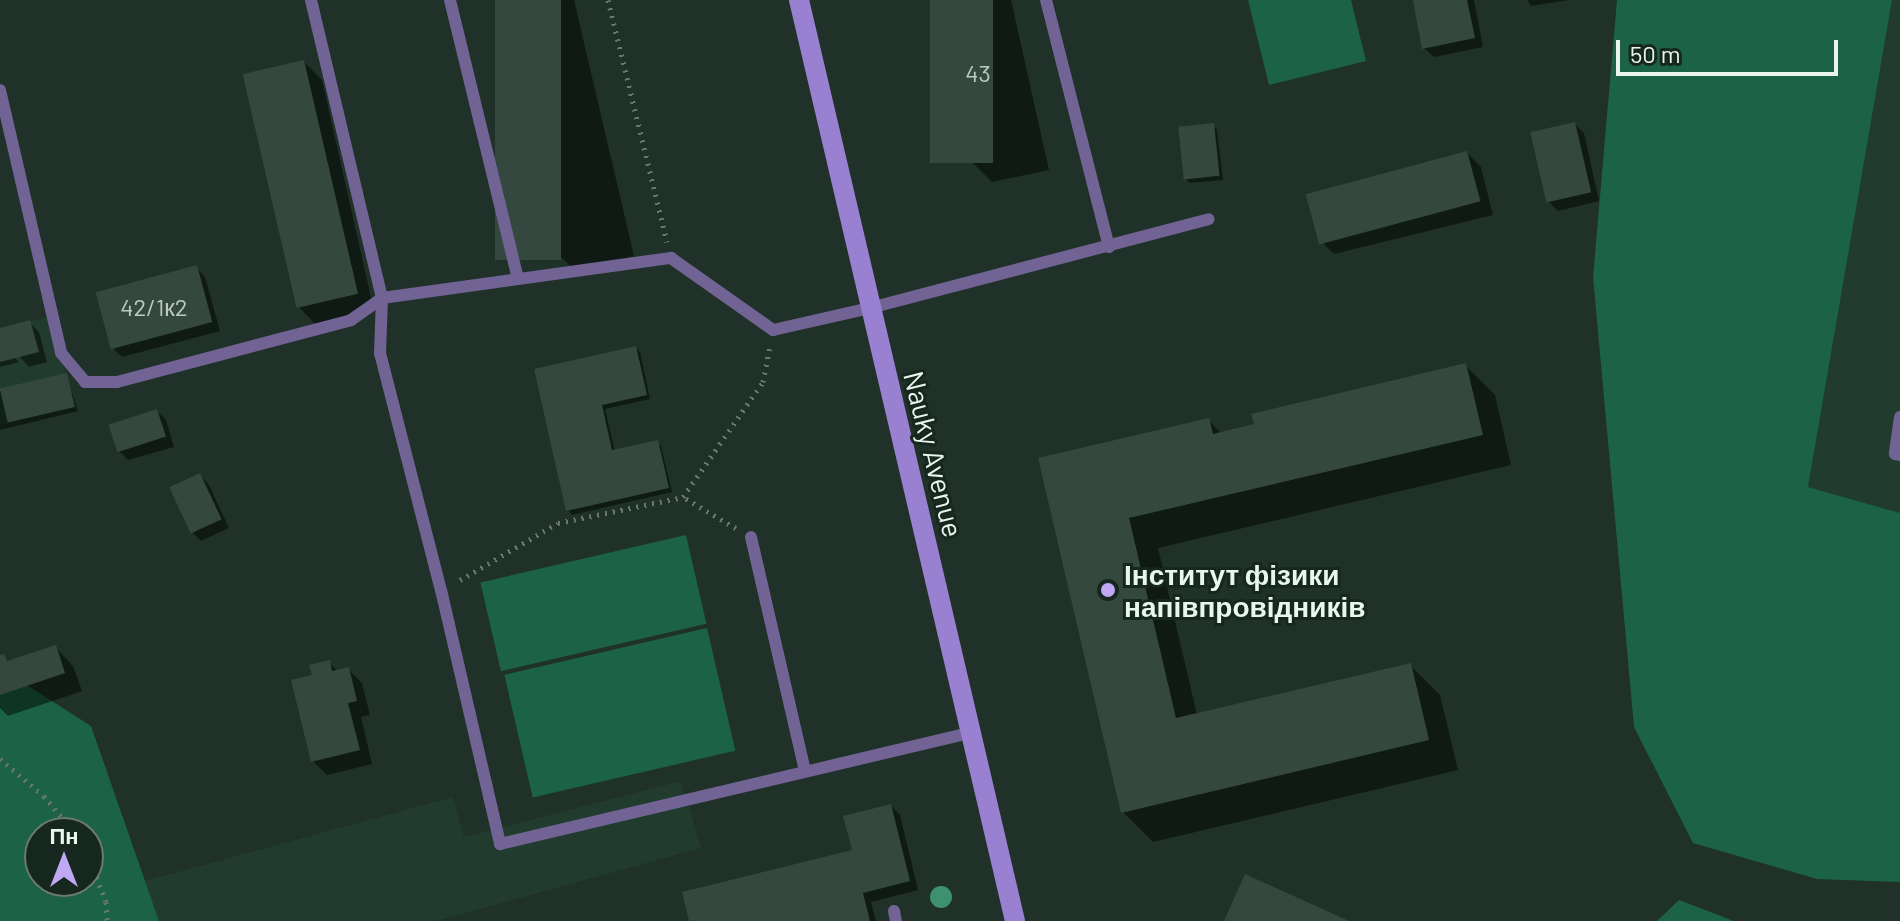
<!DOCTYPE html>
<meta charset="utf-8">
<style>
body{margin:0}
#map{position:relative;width:1900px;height:921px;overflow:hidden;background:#1f3128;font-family:Barlow,sans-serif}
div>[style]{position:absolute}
.built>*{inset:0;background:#213b2f}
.green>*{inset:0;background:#1b6247;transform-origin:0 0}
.shadow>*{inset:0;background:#0007}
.building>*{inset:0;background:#35483f;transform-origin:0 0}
.path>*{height:5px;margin-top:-2.5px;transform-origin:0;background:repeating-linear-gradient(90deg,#687870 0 2px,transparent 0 8px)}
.service>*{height:12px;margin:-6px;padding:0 6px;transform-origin:6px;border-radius:6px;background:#726395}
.secondary>*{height:20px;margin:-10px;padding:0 10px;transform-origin:10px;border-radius:10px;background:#9a80d0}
.trees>*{width:22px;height:22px;margin:-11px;border-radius:50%;background:#3c916e}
.dots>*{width:22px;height:22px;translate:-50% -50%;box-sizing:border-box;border:4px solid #15271f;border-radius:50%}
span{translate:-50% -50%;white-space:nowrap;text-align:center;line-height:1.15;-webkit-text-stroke:6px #15271f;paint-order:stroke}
.number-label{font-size:24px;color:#bdcac3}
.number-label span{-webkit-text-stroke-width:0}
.street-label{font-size:28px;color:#eaf5ef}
.poi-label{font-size:28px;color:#eaf5ef;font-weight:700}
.left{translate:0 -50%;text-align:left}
.north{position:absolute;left:24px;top:817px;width:80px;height:80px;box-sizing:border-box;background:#15271f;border:2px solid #6a7972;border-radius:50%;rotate:0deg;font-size:22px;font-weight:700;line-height:32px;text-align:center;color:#eaf5ef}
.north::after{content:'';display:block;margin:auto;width:28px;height:36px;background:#c0a8f4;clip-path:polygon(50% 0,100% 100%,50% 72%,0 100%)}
.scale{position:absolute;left:1616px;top:40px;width:222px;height:36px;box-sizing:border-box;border:4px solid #eaf5ef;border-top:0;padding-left:10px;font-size:24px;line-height:28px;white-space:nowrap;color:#eaf5ef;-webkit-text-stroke:6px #15271f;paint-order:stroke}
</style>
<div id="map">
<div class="built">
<div style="clip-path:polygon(1892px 0,1900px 0,1900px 513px,1808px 487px)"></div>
<div style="clip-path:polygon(50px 317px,75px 407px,0 425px,0 328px)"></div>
<div style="clip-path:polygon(681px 781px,701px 848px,437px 921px,159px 921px,145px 881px,453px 797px,464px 837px)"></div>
</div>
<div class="green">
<div style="clip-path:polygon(1248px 0,1351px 0,1366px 61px,1269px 85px)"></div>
<div style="clip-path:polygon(1617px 0,1892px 0,1808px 487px,1900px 513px,1900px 882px,1817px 879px,1693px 843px,1634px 727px,1593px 277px)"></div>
<div style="left:686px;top:535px;width:91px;height:211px;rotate:77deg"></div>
<div style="left:707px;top:628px;width:126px;height:208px;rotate:77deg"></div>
<div style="clip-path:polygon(evenodd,0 668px,91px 726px,159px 921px,0 921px,0 668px,40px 833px,88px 833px,88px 881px,40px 881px,40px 833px)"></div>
<div style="clip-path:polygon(1679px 900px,1734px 921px,1657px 921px)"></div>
</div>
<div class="shadow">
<div style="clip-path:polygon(497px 0,574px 0,634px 256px,574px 270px,556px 252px)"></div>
<div style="clip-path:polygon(932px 0,1011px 0,1049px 170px,992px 182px,968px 158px)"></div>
<div style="clip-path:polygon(1415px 0,1474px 0,1483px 47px,1434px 57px,1424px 48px)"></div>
<div style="clip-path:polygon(1527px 0,1569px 0,1531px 6px)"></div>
<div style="clip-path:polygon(304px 62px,322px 80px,374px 311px,316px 325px,298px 306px)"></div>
<div style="clip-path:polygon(1574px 124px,1584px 133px,1599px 201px,1558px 211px,1548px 201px)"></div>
<div style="clip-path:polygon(1213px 125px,1217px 130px,1223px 180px,1190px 183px,1186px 179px)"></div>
<div style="clip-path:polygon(1467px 153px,1481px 167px,1493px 215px,1334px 254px,1320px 240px)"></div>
<div style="clip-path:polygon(196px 268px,205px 277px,220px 331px,122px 357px,113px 348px)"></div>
<div style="clip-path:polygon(29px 322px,39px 332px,47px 362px,29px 367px,19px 356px,13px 356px,19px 362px,0 367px,0 330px)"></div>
<div style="clip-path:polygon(636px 348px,640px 352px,650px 399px,605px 409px,615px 452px,657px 442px,661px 446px,672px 492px,572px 515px,568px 510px,536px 371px)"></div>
<div style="clip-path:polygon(1465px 365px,1495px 395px,1511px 465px,1158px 548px,1197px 715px,1410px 665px,1440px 695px,1458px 770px,1153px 842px,1123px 812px,1040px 459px,1208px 420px,1222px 434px)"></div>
<div style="clip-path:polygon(66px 375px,78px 411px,0 430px,0 391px)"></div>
<div style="clip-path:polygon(157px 411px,166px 420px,174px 447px,128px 460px,119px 451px)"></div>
<div style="clip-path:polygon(200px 475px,209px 485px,229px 528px,201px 541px,192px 532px)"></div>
<div style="clip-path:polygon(55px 647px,73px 666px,82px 691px,8px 716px,0 708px,0 657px,10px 662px)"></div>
<div style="clip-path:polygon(329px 662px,338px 672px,348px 669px,362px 683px,370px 715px,361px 717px,372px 764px,327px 775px,313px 761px,314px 677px)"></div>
<div style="clip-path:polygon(891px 806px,900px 815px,918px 890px,871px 902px,876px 921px,691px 921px,854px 852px)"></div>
</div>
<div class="building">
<div style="left:495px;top:0;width:66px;height:260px"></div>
<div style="left:930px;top:0;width:63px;height:163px"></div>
<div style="clip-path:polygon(1413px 0,1467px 0,1475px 38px,1422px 49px)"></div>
<div style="left:304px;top:60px;width:240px;height:63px;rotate:77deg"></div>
<div style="left:1575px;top:122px;width:72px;height:46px;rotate:77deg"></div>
<div style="left:1214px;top:123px;width:53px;height:36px;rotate:84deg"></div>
<div style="left:1467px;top:151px;width:52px;height:167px;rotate:75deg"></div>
<div style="left:197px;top:265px;width:59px;height:105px;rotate:75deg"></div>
<div style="clip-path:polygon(30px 320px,39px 352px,0 362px,0 328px)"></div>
<div style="clip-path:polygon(636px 346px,647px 395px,602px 405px,612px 450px,658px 440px,669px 488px,566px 511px,534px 369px)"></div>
<div style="clip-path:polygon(1466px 363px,1483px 435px,1129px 518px,1176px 718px,1411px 663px,1429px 740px,1121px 813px,1038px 458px,1209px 418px,1213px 434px,1254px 424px,1251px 414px)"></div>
<div style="left:67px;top:373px;width:35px;height:69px;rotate:77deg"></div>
<div style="left:157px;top:409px;width:29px;height:51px;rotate:72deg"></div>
<div style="left:200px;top:473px;width:51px;height:34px;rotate:65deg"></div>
<div style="clip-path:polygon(56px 645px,65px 673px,0 695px,0 655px,4px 654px,7px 661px)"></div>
<div style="clip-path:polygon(330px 660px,332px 671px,349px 667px,357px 701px,348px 703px,360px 750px,311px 762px,291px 680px,312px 675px,309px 665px)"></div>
<div style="clip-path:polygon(891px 804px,910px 881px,863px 893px,870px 921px,689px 921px,682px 892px,852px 850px,843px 816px)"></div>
<div style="clip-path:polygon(1245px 874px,1349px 921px,1224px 921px)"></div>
</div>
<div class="path">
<div style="left:608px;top:0;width:249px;rotate:76.3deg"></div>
<div style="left:736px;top:528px;width:61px;rotate:-149.7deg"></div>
<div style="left:683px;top:497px;width:140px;rotate:-55.2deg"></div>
<div style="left:763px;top:382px;width:36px;rotate:-79deg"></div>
<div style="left:460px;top:580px;width:113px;rotate:-30.2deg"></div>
<div style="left:558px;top:523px;width:128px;rotate:-11.7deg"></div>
<div style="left:0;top:759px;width:57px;rotate:40.1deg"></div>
<div style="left:44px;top:796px;width:48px;rotate:50deg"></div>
<div style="left:88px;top:855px;width:50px;rotate:69deg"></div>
<div style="left:106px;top:902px;width:19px;rotate:87deg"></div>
</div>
<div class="service">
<div style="left:311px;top:0;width:306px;rotate:76.6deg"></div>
<div style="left:382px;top:298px;width:55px;rotate:92.1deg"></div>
<div style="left:380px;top:353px;width:245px;rotate:75.6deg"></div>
<div style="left:441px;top:590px;width:261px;rotate:76.9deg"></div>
<div style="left:500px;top:844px;width:485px;rotate:-13.3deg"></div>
<div style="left:450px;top:0;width:287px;rotate:76.3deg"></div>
<div style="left:1046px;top:0;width:255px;rotate:75.7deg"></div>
<div style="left:0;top:90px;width:270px;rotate:76.9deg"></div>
<div style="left:61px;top:353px;width:38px;rotate:50deg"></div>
<div style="left:85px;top:382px;width:32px"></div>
<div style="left:117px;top:382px;width:242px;rotate:-14.8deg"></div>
<div style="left:351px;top:320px;width:38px;rotate:-35deg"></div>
<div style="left:382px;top:298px;width:292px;rotate:-7.9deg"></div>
<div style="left:671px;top:258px;width:125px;rotate:35.2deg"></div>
<div style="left:773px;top:330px;width:99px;rotate:-12.8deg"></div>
<div style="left:870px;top:308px;width:350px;rotate:-14.7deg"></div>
<div style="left:1900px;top:417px;width:37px;rotate:98deg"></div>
<div style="left:1895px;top:454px;width:5px;rotate:11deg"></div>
<div style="left:751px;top:537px;width:240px;rotate:77deg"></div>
<div style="left:894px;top:911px;width:10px;rotate:79deg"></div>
</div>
<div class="secondary">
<div style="left:799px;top:0;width:946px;rotate:76.8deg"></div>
</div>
<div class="trees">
<div style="left:941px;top:897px"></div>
</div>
<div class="dots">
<div style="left:1108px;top:590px;background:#c0a8f4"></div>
</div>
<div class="number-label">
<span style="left:978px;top:73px">43</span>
<span style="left:154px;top:307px">42/1к2</span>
</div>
<div class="street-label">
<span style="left:934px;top:454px;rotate:76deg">Nauky Avenue</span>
</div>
<div class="poi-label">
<span class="left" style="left:1124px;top:590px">Інститут фізики<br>напівпровідників</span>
</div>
<div class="north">Пн</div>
<div class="scale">50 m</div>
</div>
